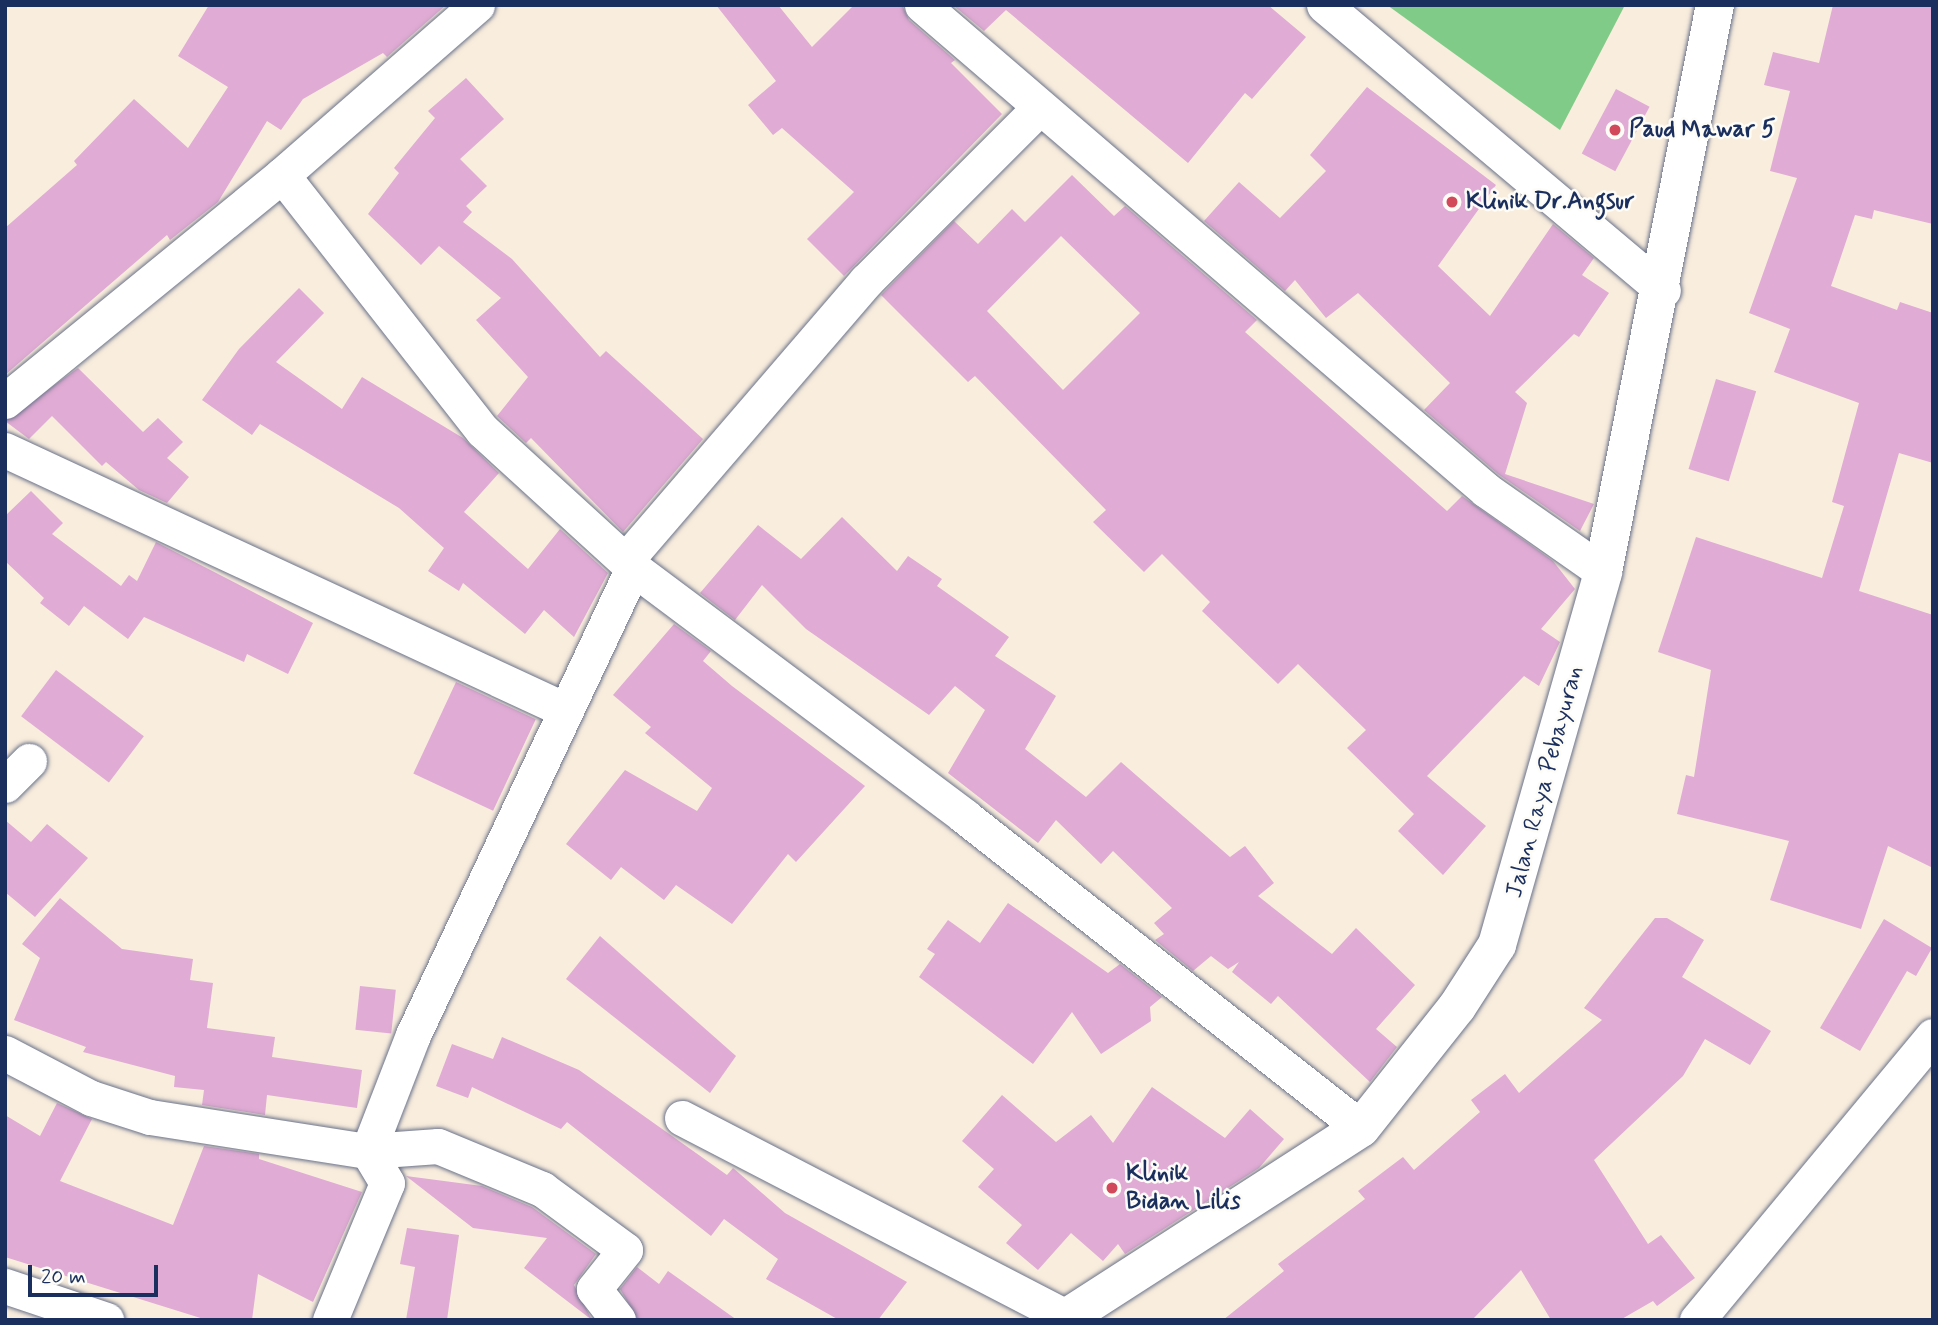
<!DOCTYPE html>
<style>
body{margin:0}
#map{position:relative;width:1938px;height:1325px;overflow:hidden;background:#f9eddd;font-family:Mynerve,sans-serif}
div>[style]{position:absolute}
.green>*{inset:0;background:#81cb88}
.building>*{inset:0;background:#e0abd4;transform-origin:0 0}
.roads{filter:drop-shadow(0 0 2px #69728a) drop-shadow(0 0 2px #69728a)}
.minor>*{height:35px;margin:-17.5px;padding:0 17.5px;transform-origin:17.5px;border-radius:17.5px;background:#fff}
.secondary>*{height:38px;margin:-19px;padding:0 19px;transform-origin:19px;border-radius:19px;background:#fff}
.dots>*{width:19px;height:19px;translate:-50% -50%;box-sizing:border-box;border:4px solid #fdfcf7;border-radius:50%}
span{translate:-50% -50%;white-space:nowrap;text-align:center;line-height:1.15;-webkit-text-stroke:5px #fdfcf7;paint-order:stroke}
.poi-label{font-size:24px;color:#1b2f5e;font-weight:700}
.left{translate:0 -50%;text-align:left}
.street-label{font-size:24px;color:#1b2f5e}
.frame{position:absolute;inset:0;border:7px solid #1b2f5e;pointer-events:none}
.scale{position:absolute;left:28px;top:1265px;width:130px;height:32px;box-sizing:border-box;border:4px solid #1b2f5e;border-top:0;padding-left:9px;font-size:21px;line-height:24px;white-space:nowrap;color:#1b2f5e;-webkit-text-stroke:5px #fdfcf7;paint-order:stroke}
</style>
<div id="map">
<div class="green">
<div style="clip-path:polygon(1387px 5px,1625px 5px,1560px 130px)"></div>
</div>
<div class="building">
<div style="clip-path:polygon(209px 5px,446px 5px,387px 57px,383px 53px,303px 99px,281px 130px,267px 121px,218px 202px,170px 240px,167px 235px,5px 375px,5px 228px,77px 165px,74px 161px,134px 99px,188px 148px,228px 87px,178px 56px)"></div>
<div style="clip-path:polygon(716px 5px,778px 5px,812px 47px,854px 5px,902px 5px,909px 20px,955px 60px,951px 63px,1002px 114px,844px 276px,807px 239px,854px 192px,782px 128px,773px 135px,748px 105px,776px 81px)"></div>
<div style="clip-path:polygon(953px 5px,1268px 5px,1306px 37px,1252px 99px,1245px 93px,1188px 163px,1006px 10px,984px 31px)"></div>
<div style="clip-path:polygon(1833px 5px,1933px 5px,1933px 224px,1874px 210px,1872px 219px,1855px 215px,1831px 286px,1897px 310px,1900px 302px,1933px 313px,1933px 463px,1899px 453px,1859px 591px,1933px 615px,1933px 868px,1888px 846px,1861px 929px,1770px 900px,1789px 841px,1677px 814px,1686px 775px,1694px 777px,1711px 670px,1658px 652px,1696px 537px,1822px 578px,1844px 506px,1832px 502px,1859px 403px,1774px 372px,1790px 329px,1749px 313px,1797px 178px,1770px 171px,1790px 91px,1764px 85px,1773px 52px,1819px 63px)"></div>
<div style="clip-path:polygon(466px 78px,504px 119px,460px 159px,487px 186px,466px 206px,472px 212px,463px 222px,512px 259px,600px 357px,606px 351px,703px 439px,623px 532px,531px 438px,526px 443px,497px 416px,528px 377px,476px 320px,501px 298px,439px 246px,421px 265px,368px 214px,399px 173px,394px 168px,435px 118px,428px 111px)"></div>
<div style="clip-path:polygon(1367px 87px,1496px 185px,1438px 266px,1490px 316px,1553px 224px,1594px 258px,1582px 275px,1609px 293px,1579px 337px,1574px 334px,1515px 392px,1527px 403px,1505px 474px,1594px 504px,1580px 531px,1498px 474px,1424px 410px,1450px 383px,1358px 293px,1326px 318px,1295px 280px,1285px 291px,1204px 221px,1239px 182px,1280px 218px,1326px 171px,1310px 155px)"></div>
<div style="left:1616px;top:89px;width:38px;height:73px;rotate:28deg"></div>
<div style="clip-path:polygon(evenodd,1072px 175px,1114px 216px,1125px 206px,1257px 320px,1245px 332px,1447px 511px,1462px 496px,1553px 561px,1575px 589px,1541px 629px,1560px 642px,1539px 686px,1524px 676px,1427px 776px,1486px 826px,1443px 875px,1398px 831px,1414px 814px,1347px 748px,1366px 730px,1298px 664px,1278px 684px,1202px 611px,1210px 602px,1162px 554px,1144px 572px,1093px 522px,1106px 510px,975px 376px,968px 382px,881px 295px,954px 221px,978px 244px,1012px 209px,1025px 222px,1072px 175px,1061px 236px,1140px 313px,1063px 390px,987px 311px,1061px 236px)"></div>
<div style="clip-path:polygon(299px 288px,324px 313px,276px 362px,342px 409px,362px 377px,463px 438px,499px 473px,464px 512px,528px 569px,560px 529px,608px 573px,574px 637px,544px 610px,525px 634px,463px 583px,459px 591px,428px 571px,444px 548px,399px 508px,260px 424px,252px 435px,202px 400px,239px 349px)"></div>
<div style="clip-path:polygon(78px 368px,143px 432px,158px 418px,183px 442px,167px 458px,189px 477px,167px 503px,139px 490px,106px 462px,102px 466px,52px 416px,29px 439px,5px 421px)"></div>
<div style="left:1716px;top:379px;width:42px;height:94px;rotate:17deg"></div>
<div style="clip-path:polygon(31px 491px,63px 523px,52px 534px,121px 586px,129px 575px,137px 581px,156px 542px,313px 623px,288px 674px,247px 654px,244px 662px,144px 617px,128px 639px,84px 606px,69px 626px,40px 603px,44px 598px,5px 561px,5px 516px)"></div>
<div style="clip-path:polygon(842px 517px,897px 571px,908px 556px,942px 579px,937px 586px,1009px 637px,995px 656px,1056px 696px,1025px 749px,1086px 797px,1121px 762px,1230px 857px,1245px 846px,1274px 883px,1258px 896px,1332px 954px,1356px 928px,1415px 985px,1376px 1029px,1397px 1047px,1370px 1082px,1278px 996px,1271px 1004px,1232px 972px,1239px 962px,1228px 969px,1211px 956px,1193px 971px,1155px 940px,1164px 934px,1154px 923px,1172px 908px,1113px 851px,1101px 864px,1056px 820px,1038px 843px,948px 773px,985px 710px,955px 686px,929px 715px,806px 629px,762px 585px,735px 620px,700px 593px,758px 525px,801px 559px)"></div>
<div style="clip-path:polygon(674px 624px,711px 651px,703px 661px,732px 686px,865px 786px,796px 862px,788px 854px,732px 924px,676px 885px,664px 900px,621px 867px,611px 880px,566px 844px,625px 770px,697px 811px,712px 788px,645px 733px,651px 727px,613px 695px)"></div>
<div style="left:56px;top:670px;width:110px;height:58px;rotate:37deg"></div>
<div style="left:456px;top:682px;width:88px;height:101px;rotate:25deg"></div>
<div style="clip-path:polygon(5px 820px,31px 842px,47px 824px,88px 858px,35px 917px,5px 892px)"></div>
<div style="clip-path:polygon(60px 898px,122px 949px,193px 959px,190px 980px,213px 983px,207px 1028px,275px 1037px,272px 1057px,362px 1070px,357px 1108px,267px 1095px,265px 1115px,202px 1105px,204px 1090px,174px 1087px,175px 1076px,83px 1052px,86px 1047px,14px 1020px,40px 958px,22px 944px)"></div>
<div style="clip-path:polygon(1008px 903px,1108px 973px,1120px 964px,1162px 997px,1150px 1007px,1151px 1021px,1101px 1054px,1072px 1012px,1033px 1064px,919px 977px,935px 954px,927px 949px,948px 920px,980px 943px)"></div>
<div style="clip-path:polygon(1655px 918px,1667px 918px,1704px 940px,1682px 977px,1771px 1031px,1750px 1065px,1705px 1039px,1683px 1076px,1594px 1160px,1648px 1244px,1661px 1235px,1695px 1278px,1657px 1306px,1653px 1301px,1620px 1320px,1551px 1320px,1521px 1270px,1472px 1320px,1223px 1320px,1284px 1271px,1278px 1264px,1365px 1199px,1358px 1191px,1403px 1157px,1414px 1170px,1480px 1112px,1471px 1100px,1505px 1074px,1519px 1093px,1602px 1020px,1584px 1008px)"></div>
<div style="clip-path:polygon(1884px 919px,1932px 948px,1916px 976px,1907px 971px,1860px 1051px,1820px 1028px)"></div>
<div style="clip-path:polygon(600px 936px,736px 1056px,710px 1093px,566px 979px)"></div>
<div style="left:360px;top:986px;width:36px;height:44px;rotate:6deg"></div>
<div style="clip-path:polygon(502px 1037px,579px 1070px,727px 1175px,733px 1168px,785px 1213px,907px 1282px,878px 1320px,839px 1320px,766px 1279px,778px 1259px,724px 1219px,711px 1236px,567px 1122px,561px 1129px,472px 1087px,468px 1098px,436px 1086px,452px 1044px,493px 1059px)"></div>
<div style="clip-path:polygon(1152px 1087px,1225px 1138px,1250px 1109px,1284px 1139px,1259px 1168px,1125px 1254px,1118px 1244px,1103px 1261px,1071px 1233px,1038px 1270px,1006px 1243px,1022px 1225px,978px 1187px,994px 1169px,962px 1141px,1002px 1095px,1056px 1142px,1091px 1115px,1113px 1143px)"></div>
<div style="clip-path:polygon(57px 1103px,92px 1119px,60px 1181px,173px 1225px,204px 1146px,259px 1154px,259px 1159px,362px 1192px,313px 1302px,258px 1274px,252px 1320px,207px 1320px,5px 1257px,5px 1115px,40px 1136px)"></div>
<div style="clip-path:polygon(406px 1176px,482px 1186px,532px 1207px,596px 1254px,574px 1285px,592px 1320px,524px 1268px,547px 1238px,473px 1228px)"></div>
<div style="clip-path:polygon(407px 1228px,459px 1235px,447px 1320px,406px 1320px,415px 1267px,400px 1264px)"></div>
<div style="clip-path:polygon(637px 1267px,659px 1284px,668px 1271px,737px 1320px,638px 1320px,620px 1289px)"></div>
</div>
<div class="roads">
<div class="minor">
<div style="left:922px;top:5px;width:744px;rotate:40.69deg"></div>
<div style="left:1486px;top:490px;width:143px;rotate:35deg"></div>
<div style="left:1324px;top:5px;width:443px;rotate:40.1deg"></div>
<div style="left:282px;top:175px;width:325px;rotate:51.9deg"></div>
<div style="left:483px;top:431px;width:203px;rotate:42.4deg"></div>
<div style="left:633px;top:568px;width:414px;rotate:36.8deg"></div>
<div style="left:964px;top:816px;width:505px;rotate:38.16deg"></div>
<div style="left:5px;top:401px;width:357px;rotate:-39.2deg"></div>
<div style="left:282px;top:175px;width:259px;rotate:-41.1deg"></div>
<div style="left:5px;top:450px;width:615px;rotate:24.9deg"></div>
<div style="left:626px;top:560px;width:368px;rotate:-49.3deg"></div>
<div style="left:866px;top:281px;width:243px;rotate:-45deg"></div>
<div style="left:5px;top:785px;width:34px;rotate:-45deg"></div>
<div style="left:5px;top:1053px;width:97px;rotate:27.6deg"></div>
<div style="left:91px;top:1098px;width:62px;rotate:17.9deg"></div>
<div style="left:150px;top:1117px;width:221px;rotate:8.9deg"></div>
<div style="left:368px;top:1151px;width:70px;rotate:-4.1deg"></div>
<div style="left:438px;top:1146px;width:113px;rotate:22.5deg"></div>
<div style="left:542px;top:1189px;width:103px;rotate:36.3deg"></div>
<div style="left:625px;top:1250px;width:50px;rotate:128.5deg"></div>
<div style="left:594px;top:1289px;width:39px;rotate:52deg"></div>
<div style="left:682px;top:1118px;width:433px;rotate:27.4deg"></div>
<div style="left:5px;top:1286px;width:107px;rotate:18.6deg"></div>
<div style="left:330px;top:1320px;width:148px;rotate:-67.4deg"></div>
<div style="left:387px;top:1183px;width:37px;rotate:-121deg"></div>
<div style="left:368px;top:1151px;width:124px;rotate:-68.8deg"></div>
<div style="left:413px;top:1035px;width:516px;rotate:-64.78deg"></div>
<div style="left:1697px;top:1320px;width:369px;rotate:-50.3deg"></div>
</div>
<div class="secondary">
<div style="left:1063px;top:1320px;width:354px;rotate:-32.8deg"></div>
<div style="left:1361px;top:1128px;width:154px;rotate:-51.6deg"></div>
<div style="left:1457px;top:1007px;width:74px;rotate:-57.2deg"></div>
<div style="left:1497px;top:945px;width:388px;rotate:-74.1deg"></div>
<div style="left:1603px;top:572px;width:578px;rotate:-78.83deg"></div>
</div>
</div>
<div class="dots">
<div style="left:1615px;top:130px;background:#d1495b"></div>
<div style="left:1452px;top:202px;background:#d1495b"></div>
<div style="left:1112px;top:1188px;background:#d1495b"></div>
</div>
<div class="poi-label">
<span class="left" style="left:1629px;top:130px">Paud Mawar 5</span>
<span class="left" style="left:1466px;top:202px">Klinik Dr.Angsur</span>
<span class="left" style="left:1126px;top:1188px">Klinik<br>Bidan Lilis</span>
</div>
<div class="street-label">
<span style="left:1545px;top:782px;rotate:-75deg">Jalan Raya Pebayuran</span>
</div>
<div class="frame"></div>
<div class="scale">20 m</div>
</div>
